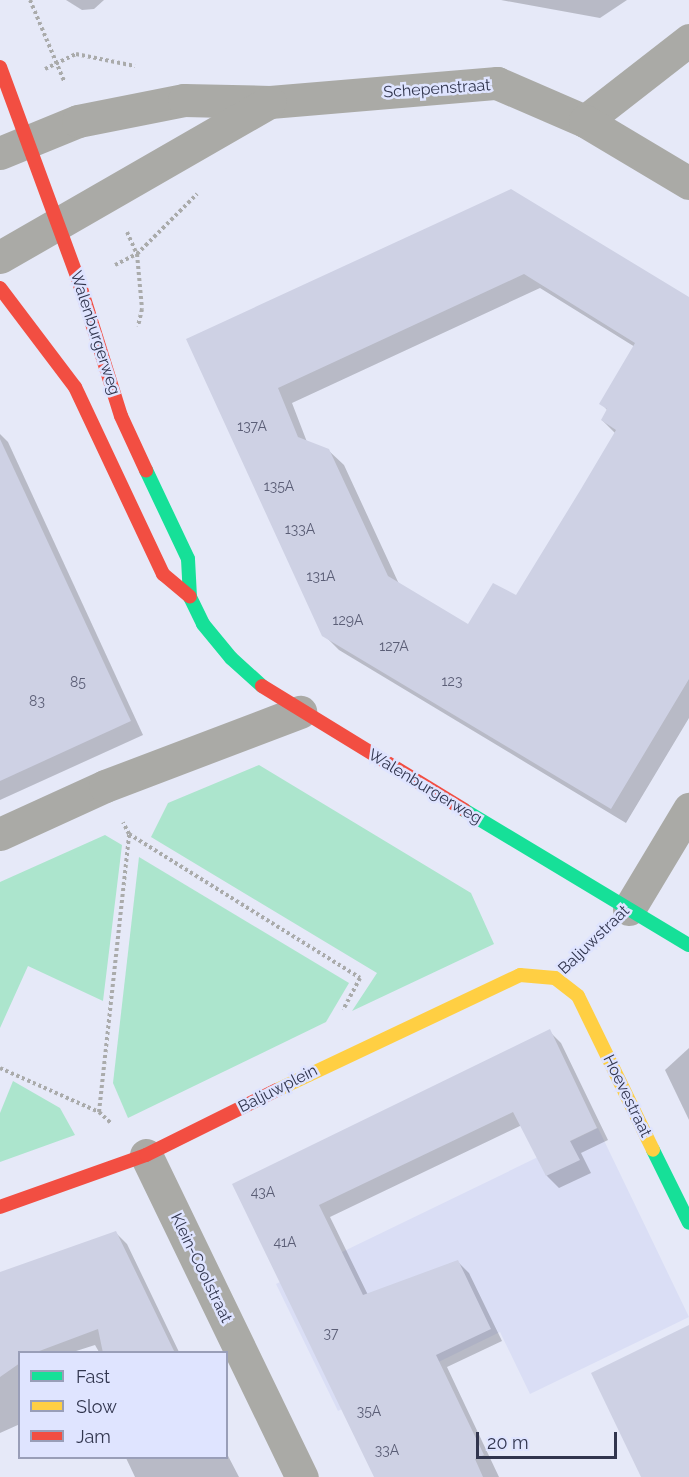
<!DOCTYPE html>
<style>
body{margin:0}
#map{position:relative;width:689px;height:1477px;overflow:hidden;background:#e6e9f8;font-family:Raleway,sans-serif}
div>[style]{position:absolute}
.built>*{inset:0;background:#dadef5}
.green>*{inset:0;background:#ace5cd}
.shadow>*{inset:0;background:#0003}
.building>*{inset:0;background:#ced1e4}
.path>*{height:4px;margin-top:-2px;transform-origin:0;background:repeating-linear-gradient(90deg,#aaabab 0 3px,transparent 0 6px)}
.street>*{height:33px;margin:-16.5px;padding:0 16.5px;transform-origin:16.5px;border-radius:16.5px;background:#aaaaa6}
.fast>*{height:14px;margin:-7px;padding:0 7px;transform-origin:7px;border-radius:7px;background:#16e098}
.slow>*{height:14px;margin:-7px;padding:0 7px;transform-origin:7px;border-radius:7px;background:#ffcf43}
.jam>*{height:14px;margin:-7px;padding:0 7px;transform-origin:7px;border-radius:7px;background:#f24e42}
span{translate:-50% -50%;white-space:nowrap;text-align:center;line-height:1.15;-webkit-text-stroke:5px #dfe4ff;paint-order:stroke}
.number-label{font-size:14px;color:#5b5e76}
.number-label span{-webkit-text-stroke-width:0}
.street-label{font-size:16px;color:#31354e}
.legend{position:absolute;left:18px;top:1351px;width:210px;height:108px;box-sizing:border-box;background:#dfe4ff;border:2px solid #999eb8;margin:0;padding:8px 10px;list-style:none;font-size:18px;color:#31354e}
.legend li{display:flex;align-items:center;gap:12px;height:30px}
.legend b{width:30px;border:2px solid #999eb8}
.scale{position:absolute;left:476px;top:1432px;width:141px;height:27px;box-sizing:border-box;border:3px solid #31354e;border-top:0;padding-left:8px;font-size:18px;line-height:21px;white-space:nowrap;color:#31354e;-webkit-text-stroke:4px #dfe4ff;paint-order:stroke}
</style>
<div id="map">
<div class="built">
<div style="clip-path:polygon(598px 1128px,689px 1317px,530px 1394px,500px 1332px,338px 1411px,276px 1284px)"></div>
</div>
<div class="green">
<div style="clip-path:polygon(259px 765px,471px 893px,494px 944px,352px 1011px,377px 973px,151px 837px,168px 803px)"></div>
<div style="clip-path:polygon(105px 835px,122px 845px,103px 1001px,28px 966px,0 1028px,0 882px)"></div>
<div style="clip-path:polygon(139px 857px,349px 983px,326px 1022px,128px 1118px,113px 1083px)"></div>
<div style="clip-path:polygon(13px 1081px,60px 1108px,75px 1135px,0 1162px,0 1113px)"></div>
</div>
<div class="shadow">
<div style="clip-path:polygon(66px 0,104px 0,94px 9px,82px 10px)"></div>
<div style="clip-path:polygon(501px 0,627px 0,600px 18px)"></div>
<div style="clip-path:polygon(evenodd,511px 191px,689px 299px,689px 718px,626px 823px,339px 650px,324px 635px,188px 339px,511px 191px,540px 288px,635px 347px,601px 403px,608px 411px,602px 420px,616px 434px,516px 597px,469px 626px,399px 584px,344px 465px,328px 450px,307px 442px,292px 403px,540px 288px)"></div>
<div style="clip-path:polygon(0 434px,8px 442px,143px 735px,0 800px)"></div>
<div style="clip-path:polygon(549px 1031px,561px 1043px,608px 1140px,581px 1153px,591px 1173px,559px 1188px,547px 1176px,522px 1125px,330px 1217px,368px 1295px,457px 1261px,469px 1273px,502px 1341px,447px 1367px,499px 1477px,375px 1477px,234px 1184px)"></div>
<div style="clip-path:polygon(689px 1048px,689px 1120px,665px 1070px)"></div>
<div style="clip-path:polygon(116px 1233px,127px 1244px,179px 1352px,99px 1352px,95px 1345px,73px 1352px,20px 1352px,20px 1424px,0 1433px,0 1274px)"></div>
<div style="clip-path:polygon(226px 1452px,239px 1477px,135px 1477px,126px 1458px,226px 1458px)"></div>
</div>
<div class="building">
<div style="clip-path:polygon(evenodd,511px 189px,689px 297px,689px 679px,611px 809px,322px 636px,186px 339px,511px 189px,524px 274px,635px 343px,599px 404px,607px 409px,601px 420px,616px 430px,581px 489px,516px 595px,493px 583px,468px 624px,388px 576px,329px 449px,298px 437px,278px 388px,524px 274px)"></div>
<div style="clip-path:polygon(0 439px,131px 721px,0 781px)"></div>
<div style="clip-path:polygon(550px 1029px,597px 1128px,570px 1141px,580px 1160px,546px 1176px,513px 1112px,319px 1205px,363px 1295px,458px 1260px,491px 1329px,436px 1355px,484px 1455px,475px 1459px,483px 1477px,374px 1477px,232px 1184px)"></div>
<div style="clip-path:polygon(116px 1231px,175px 1353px,103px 1353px,98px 1329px,34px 1353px,20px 1353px,20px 1363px,0 1377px,0 1272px)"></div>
<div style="clip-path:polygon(689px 1325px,689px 1477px,641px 1477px,591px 1373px)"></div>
</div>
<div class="path">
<div style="left:30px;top:0;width:88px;rotate:67.2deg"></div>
<div style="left:45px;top:69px;width:34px;rotate:-26deg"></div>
<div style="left:76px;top:54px;width:60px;rotate:11.5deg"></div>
<div style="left:127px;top:232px;width:24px;rotate:66deg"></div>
<div style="left:137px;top:254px;width:55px;rotate:84.8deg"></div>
<div style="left:142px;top:309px;width:18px;rotate:103deg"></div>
<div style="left:115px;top:265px;width:25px;rotate:-27deg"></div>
<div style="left:137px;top:254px;width:85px;rotate:-45deg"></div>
<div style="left:129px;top:834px;width:272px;rotate:31.9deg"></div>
<div style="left:360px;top:978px;width:36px;rotate:118deg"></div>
<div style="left:584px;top:951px;width:20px;rotate:-45deg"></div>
<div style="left:0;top:1068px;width:108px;rotate:24deg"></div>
<div style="left:99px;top:1112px;width:16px;rotate:43deg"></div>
<div style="left:99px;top:1112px;width:280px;rotate:-83.8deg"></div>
<div style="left:129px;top:834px;width:13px;rotate:-117deg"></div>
</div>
<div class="street">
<div style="left:585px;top:121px;width:132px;rotate:-37.9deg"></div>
<div style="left:0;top:153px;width:84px;rotate:-22.3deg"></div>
<div style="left:78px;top:121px;width:108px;rotate:-11.2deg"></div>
<div style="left:184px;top:100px;width:86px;rotate:1.3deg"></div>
<div style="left:270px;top:102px;width:228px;rotate:-4.8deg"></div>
<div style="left:497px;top:83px;width:96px;rotate:23.4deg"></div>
<div style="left:585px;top:121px;width:121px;rotate:30.8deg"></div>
<div style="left:0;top:257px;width:311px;rotate:-29.9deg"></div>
<div style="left:0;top:834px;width:115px;rotate:-24.6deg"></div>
<div style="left:105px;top:786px;width:209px;rotate:-20.8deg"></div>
<div style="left:629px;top:909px;width:117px;rotate:-59deg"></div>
<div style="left:146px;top:1155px;width:358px;rotate:64.2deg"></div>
</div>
<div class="fast">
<div style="left:146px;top:470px;width:98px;rotate:64.7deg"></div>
<div style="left:188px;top:559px;width:38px;rotate:87deg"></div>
<div style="left:190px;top:597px;width:30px;rotate:64deg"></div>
<div style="left:203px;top:624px;width:44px;rotate:50.5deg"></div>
<div style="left:231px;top:658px;width:42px;rotate:42.1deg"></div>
<div style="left:464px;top:810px;width:262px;rotate:31deg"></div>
<div style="left:653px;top:1150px;width:81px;rotate:63.7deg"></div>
</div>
<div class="slow">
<div style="left:277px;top:1090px;width:269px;rotate:-25.3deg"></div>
<div style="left:520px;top:975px;width:35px;rotate:5deg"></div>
<div style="left:555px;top:978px;width:29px;rotate:38deg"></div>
<div style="left:578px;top:996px;width:171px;rotate:64deg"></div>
</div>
<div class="jam">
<div style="left:0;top:67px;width:229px;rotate:69.8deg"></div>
<div style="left:79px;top:282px;width:140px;rotate:72.6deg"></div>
<div style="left:121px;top:416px;width:60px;rotate:65.2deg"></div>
<div style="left:0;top:288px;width:124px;rotate:52.9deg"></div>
<div style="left:75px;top:387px;width:207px;rotate:64.8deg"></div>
<div style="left:163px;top:574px;width:35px;rotate:40deg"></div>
<div style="left:262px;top:686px;width:237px;rotate:31.5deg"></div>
<div style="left:0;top:1207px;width:155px;rotate:-19.6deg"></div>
<div style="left:146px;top:1155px;width:146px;rotate:-26.4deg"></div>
</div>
<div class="number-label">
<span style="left:252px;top:426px">137A</span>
<span style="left:279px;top:486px">135A</span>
<span style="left:300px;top:529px">133A</span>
<span style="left:321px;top:576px">131A</span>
<span style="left:348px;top:620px">129A</span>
<span style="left:394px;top:646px">127A</span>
<span style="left:452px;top:681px">123</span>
<span style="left:78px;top:682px">85</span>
<span style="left:37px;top:701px">83</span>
<span style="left:263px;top:1192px">43A</span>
<span style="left:285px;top:1242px">41A</span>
<span style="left:331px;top:1333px">37</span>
<span style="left:369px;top:1411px">35A</span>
<span style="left:387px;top:1450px">33A</span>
</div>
<div class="street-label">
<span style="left:437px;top:89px;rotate:-4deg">Schepenstraat</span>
<span style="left:95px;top:333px;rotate:72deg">Walenburgerweg</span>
<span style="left:425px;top:787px;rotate:31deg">Walenburgerweg</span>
<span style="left:594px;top:940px;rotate:-44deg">Baljuwstraat</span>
<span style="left:278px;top:1089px;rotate:-27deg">Baljuwplein</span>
<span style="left:627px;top:1096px;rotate:64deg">Hoevestraat</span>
<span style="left:201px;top:1268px;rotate:64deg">Klein-Coolstraat</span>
</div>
<ul class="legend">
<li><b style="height:8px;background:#16e098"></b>Fast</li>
<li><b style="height:8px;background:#ffcf43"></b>Slow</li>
<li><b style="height:8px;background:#f24e42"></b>Jam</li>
</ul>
<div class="scale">20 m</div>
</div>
